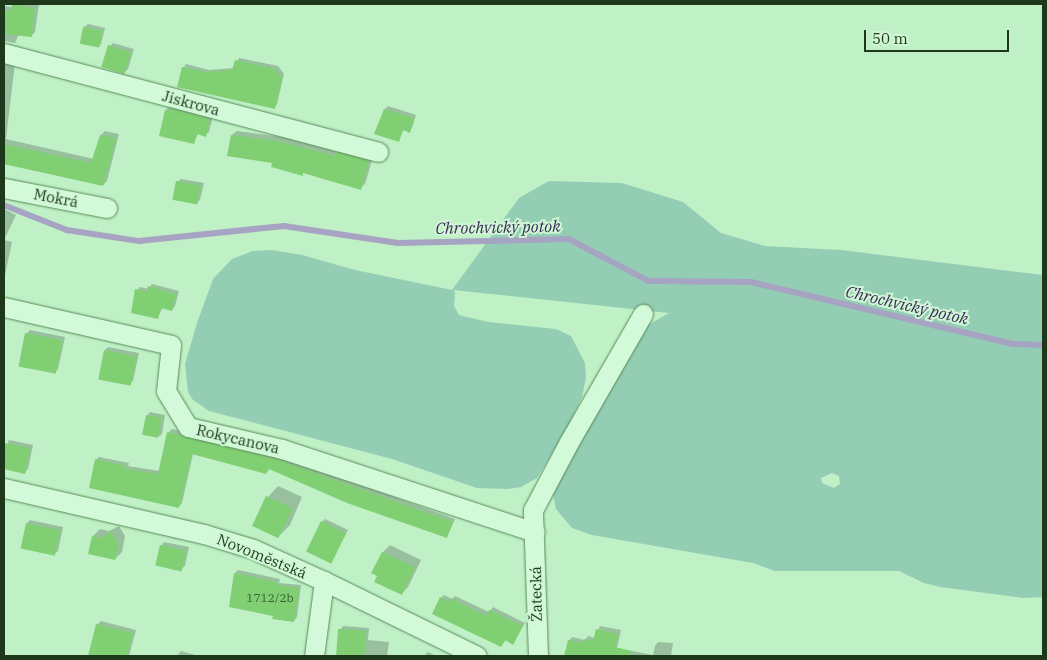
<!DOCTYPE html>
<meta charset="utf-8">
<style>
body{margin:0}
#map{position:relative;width:1047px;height:660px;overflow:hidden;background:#bff0c6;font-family:"IBM Plex Serif",serif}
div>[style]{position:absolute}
.green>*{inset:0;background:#93ceb4}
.shadow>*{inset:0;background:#0003}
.stream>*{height:5.5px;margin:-2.75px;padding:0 2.75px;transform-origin:2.75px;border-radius:2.75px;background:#a7a3c2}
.building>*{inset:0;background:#80d073;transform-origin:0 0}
.roads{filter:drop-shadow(0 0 1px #588a57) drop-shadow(0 0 1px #588a57)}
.minor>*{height:19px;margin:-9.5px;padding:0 9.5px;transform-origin:9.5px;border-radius:9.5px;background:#d3fad8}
span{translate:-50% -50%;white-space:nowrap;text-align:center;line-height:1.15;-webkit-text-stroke:4px #cff7d5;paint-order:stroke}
.number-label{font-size:12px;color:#365e32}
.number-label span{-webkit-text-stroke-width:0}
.street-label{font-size:15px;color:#1e381c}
.water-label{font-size:16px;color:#3c2a59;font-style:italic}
.frame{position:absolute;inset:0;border:5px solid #1e381c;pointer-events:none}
.scale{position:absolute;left:864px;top:30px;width:145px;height:22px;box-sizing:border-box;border:2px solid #1e381c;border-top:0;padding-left:6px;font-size:15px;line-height:18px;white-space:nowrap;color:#1e381c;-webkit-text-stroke:4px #cff7d5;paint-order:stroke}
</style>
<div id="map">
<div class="green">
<div style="clip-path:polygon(evenodd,549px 181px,622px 183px,683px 202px,721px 233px,765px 246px,841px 250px,1043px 275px,1043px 597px,1023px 598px,940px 587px,924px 583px,899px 571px,775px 571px,753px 563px,592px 535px,572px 528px,556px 509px,553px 495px,586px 426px,625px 358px,648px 325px,669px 313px,453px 290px,455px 292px,454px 306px,459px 315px,488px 322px,556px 329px,571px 336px,585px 363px,586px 378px,582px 397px,567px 429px,537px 478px,521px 487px,508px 489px,477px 488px,392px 459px,209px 411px,193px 400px,188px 392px,185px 364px,197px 323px,213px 279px,232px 259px,253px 251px,271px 250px,302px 255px,355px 270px,452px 290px,519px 198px,549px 181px,832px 473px,839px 476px,840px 484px,834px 488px,822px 483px,821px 478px,832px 473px)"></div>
</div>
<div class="shadow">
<div style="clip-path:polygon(13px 4px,39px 4px,35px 32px,31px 36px,19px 34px,15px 43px,4px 41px,4px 6px,13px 7px)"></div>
<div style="clip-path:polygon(88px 24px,105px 28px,101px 44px,98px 47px,84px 27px)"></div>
<div style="clip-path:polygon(113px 43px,134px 49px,128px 69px,125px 72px,110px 46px)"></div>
<div style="clip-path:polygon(239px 58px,278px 66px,284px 74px,277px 104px,274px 108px,179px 86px,183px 68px,186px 64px,209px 70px,234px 68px)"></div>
<div style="clip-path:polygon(4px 59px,15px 63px,6px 139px,94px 159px,101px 135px,105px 131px,119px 134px,107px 181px,103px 185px,4px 164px)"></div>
<div style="clip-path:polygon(388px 106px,416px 115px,412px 128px,409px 131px,404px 129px,398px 141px,385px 109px)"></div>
<div style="clip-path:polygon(169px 107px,177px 107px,213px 116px,209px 132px,205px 135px,198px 133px,194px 143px,166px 110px)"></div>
<div style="clip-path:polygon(237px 131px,283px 137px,338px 152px,342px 148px,373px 157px,365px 184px,360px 188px,304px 172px,302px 174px,232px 135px)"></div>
<div style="clip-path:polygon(181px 179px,204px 183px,200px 200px,197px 203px,177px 182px)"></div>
<div style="clip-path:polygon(4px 209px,16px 215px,4px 240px,12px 242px,4px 280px)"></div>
<div style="clip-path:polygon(152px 284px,179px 291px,175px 306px,172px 310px,163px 307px,158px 317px,137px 290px,140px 287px,149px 289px)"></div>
<div style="clip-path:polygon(30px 330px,65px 337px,58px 369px,55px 372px,26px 334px)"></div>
<div style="clip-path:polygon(108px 347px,139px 353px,133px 381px,129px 384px,105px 350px)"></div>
<div style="clip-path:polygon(150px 412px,165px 415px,162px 434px,158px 437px,147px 416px)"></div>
<div style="clip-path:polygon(172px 429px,283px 457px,455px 519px,447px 537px,270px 468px,266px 473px,193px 454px,182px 503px,179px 506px,96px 460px,99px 457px,129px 463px,128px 466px,160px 471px,169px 432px)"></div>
<div style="clip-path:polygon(9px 440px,33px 445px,28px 469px,24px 473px,4px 468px,4px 452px)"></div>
<div style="clip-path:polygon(278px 486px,302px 497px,290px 525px,279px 536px,255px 525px,268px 497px)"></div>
<div style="clip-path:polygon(325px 519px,348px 530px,331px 562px,322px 522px)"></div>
<div style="clip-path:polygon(30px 520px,63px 527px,58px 551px,54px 554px,27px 523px)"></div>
<div style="clip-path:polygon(119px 526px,125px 536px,122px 552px,115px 559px,93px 536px,100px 529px,109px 531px)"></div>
<div style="clip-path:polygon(164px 542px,189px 547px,185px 566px,181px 569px,161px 546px)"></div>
<div style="clip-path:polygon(390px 545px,421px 560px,408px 587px,401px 594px,373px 573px,383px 552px)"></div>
<div style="clip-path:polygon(238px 570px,280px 579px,279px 583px,301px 585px,297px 617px,294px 621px,235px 573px)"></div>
<div style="clip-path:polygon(444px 595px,452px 599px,455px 596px,489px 612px,493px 607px,525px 623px,513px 643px,506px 640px,501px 646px,441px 598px)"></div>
<div style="clip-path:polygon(101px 621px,136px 630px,129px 656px,89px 656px,97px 625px)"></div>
<div style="clip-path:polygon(343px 626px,369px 628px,368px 640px,389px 642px,387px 656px,337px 656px,340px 630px)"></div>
<div style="clip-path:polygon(600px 626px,621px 630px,617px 648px,653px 655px,655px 646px,658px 642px,673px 643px,671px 656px,566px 656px,569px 641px,572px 637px,585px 640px,588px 636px,595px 638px)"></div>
<div style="clip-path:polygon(181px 651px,199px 656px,177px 656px)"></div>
<div style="clip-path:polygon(428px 652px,436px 656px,424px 656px)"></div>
</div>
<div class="stream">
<div style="left:4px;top:205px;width:68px;rotate:21.6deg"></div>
<div style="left:67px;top:230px;width:73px;rotate:8.7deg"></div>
<div style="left:139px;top:241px;width:146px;rotate:-5.9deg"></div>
<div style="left:284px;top:226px;width:115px;rotate:8.5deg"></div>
<div style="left:398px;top:243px;width:171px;rotate:-1.3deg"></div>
<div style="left:569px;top:239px;width:90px;rotate:27.7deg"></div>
<div style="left:649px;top:281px;width:102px;rotate:0.6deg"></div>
<div style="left:751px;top:282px;width:269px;rotate:13.3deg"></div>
<div style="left:1013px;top:344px;width:30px;rotate:2deg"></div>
</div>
<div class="building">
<div style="clip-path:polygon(12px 4px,35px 8px,32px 37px,4px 34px,4px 10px,11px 11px)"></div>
<div style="left:83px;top:27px;width:20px;height:17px;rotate:11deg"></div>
<div style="left:108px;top:45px;width:24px;height:23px;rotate:17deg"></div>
<div style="clip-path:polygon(235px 60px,275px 69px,282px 78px,275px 109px,177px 87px,182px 67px,205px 72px,232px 70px)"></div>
<div style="clip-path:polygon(173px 109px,210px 119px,206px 137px,197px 134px,194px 144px,159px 136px,165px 110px,172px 111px)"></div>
<div style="clip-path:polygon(384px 109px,414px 118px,410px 133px,403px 130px,399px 142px,374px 134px)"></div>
<div style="clip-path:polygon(100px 135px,116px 138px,103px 186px,4px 164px,4px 144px,91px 163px)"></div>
<div style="clip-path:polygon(231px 135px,278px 141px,335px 156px,336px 152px,369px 161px,361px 190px,303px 173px,303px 176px,271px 167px,272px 163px,227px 156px)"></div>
<div style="left:176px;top:181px;width:25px;height:19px;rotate:11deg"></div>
<div style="clip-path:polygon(148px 286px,176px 294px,172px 311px,161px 308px,158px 319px,131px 313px,135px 289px,147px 292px)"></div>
<div style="left:25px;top:333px;width:38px;height:34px;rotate:11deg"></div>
<div style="left:104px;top:350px;width:33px;height:30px;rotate:11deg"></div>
<div style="left:146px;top:415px;width:16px;height:20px;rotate:11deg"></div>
<div style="clip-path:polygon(167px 432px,279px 460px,453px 522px,447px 538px,347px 503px,269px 469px,266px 474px,192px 454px,179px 508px,89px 488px,95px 459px,126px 466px,125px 469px,158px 474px)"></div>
<div style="clip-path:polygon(4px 443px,30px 448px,25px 474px,4px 469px)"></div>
<div style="left:266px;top:496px;width:29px;height:33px;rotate:25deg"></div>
<div style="left:321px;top:521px;width:28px;height:34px;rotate:26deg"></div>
<div style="left:26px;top:523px;width:35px;height:26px;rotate:12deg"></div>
<div style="clip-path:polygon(111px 532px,119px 544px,115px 560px,88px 554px,92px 536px,101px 538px)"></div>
<div style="left:160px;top:545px;width:27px;height:21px;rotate:13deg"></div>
<div style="clip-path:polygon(382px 552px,415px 567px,402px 595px,374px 582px,377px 576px,371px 573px)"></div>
<div style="clip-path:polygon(234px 573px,277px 582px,277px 585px,299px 588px,294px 622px,272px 619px,273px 616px,229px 607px)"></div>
<div style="clip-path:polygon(440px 597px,449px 602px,450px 598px,486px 616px,489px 610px,523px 626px,513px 645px,505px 640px,501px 647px,432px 614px)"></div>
<div style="clip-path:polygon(96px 624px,133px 633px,127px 656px,88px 656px)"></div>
<div style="left:338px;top:629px;width:28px;height:27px;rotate:4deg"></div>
<div style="clip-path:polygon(596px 629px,618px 634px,615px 647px,631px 651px,630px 656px,564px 656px,568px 640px,583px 643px,584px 639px,593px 641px)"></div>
</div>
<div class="roads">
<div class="minor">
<div style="left:4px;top:53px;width:387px;rotate:14.8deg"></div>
<div style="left:4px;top:188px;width:105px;rotate:11deg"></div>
<div style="left:4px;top:307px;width:171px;rotate:12.8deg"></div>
<div style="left:171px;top:345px;width:46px;rotate:96.2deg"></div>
<div style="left:166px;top:391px;width:42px;rotate:58.6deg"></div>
<div style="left:188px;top:427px;width:97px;rotate:13.2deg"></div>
<div style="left:282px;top:449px;width:266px;rotate:18.2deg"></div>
<div style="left:4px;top:488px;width:205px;rotate:13deg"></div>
<div style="left:204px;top:534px;width:51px;rotate:17deg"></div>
<div style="left:253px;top:549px;width:78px;rotate:24.3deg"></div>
<div style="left:324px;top:581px;width:170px;rotate:26.1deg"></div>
<div style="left:314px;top:656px;width:76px;rotate:-82.4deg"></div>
<div style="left:538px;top:656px;width:146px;rotate:-92deg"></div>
<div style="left:533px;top:510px;width:77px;rotate:-62.1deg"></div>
<div style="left:569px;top:442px;width:148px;rotate:-60deg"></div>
</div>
</div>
<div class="number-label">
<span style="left:270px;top:598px">1712/2b</span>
</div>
<div class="street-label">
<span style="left:191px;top:103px;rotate:15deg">Jiskrova</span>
<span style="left:56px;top:198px;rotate:11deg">Mokrá</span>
<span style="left:238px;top:439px;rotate:13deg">Rokycanova</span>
<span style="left:262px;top:556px;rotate:22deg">Novoměstská</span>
<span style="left:536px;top:594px;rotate:-91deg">Žatecká</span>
</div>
<div class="water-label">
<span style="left:498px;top:227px;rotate:-1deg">Chrochvický potok</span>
<span style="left:907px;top:305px;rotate:13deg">Chrochvický potok</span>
</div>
<div class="frame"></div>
<div class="scale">50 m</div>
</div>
